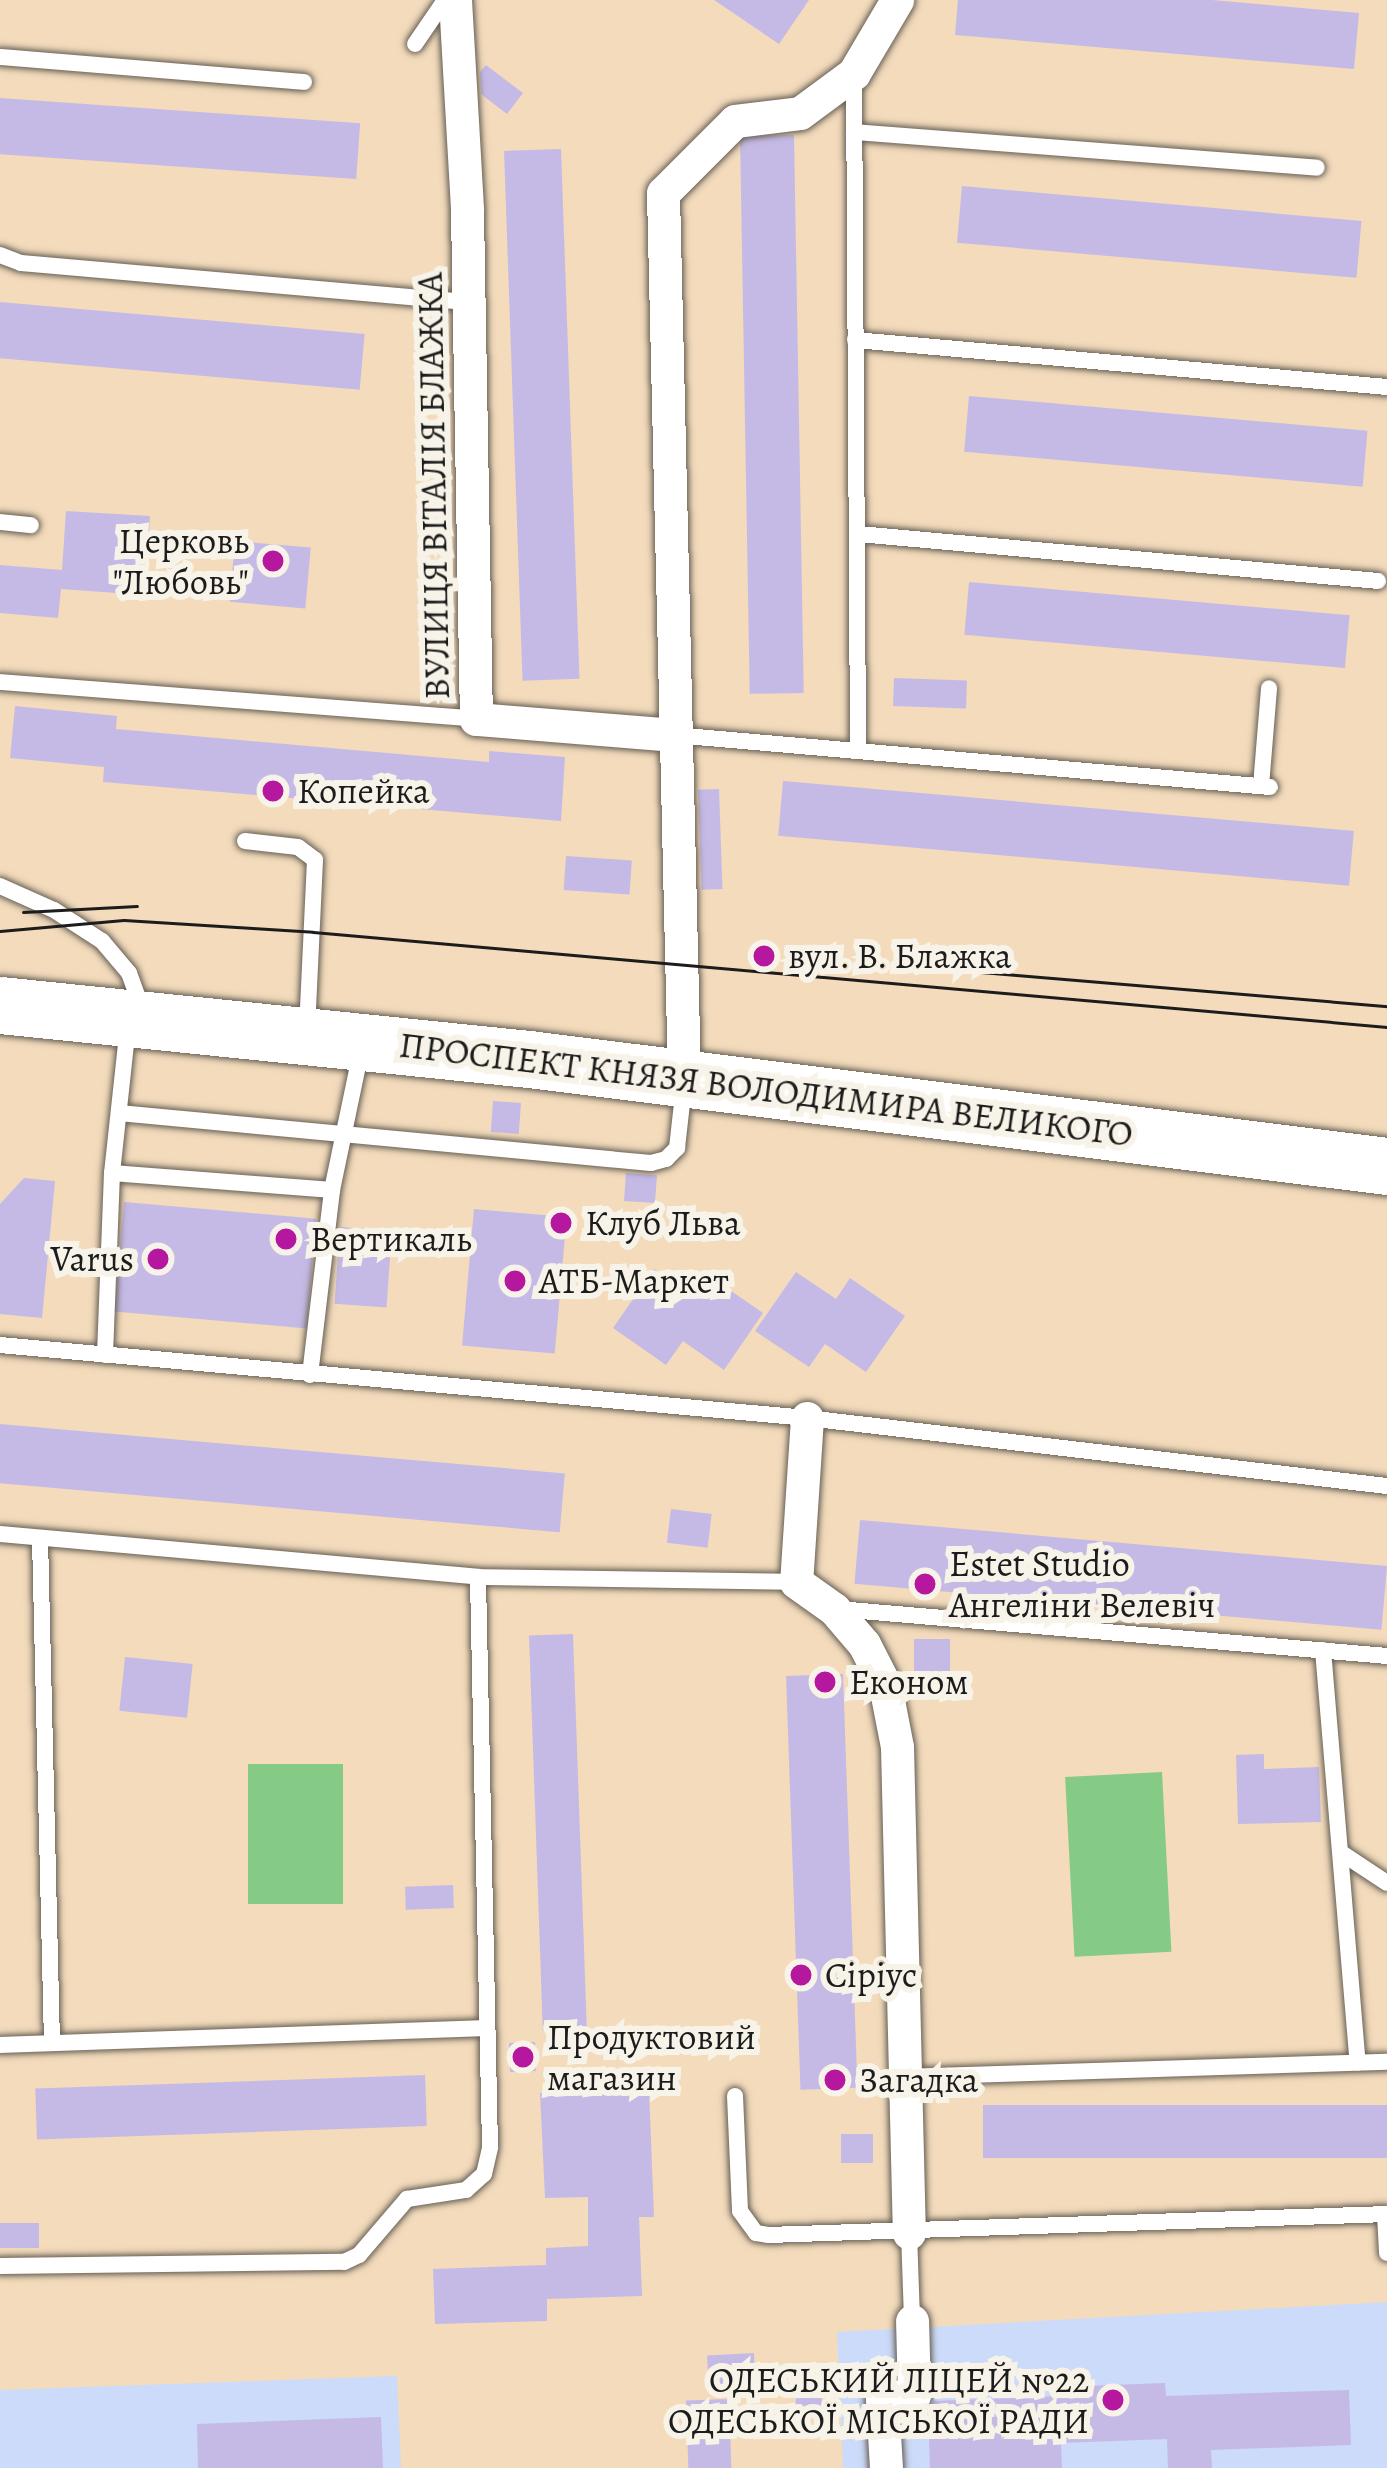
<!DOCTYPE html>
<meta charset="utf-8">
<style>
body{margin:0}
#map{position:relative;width:1387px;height:2468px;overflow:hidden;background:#f3dbbc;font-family:Alegreya,serif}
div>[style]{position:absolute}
.built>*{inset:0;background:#ccdbfa}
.green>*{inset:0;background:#86cb85;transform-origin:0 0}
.building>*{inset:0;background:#c5bae5;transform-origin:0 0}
.roads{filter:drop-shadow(0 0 3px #675f54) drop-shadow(0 0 3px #675f54)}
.service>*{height:16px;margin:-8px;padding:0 8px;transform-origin:8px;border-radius:8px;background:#fff}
.minor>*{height:33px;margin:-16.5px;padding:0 16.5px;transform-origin:16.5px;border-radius:16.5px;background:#fff}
.trunk>*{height:57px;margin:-28.5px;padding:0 28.5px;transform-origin:28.5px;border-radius:28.5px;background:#fff}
.tram>*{height:3px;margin:-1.5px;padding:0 1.5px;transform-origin:1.5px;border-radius:1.5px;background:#1c1c1c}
.dots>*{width:33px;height:33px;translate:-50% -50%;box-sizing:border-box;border:6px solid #f7f3e8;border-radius:50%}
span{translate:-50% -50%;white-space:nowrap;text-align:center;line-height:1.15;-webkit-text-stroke:12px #f7f3e8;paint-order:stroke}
.street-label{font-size:36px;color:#1c1c1c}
.poi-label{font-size:36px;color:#1c1c1c}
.right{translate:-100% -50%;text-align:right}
.left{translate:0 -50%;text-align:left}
</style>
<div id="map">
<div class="built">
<div style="clip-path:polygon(1387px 2302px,1387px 2468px,843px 2468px,837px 2332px)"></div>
<div style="clip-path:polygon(397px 2376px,401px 2468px,0 2468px,0 2390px)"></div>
</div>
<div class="green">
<div style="left:248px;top:1764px;width:95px;height:140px"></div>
<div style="left:1162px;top:1772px;width:180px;height:97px;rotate:87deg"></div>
</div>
<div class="building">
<div style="clip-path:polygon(714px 0,809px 0,779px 44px)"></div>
<div style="clip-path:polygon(958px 0,1212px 0,1359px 13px,1354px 69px,955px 35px)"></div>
<div style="clip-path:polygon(486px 65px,523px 93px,507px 114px,481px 94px,480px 72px)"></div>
<div style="left:0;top:98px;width:361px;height:56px;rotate:4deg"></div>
<div style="left:794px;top:135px;width:558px;height:54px;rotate:89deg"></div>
<div style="left:561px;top:149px;width:530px;height:57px;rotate:88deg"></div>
<div style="left:962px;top:186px;width:401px;height:57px;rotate:5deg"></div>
<div style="left:0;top:302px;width:366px;height:56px;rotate:5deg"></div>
<div style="left:969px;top:396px;width:400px;height:56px;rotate:5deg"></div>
<div style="clip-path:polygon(66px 511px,150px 516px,145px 595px,61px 589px,58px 618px,0 613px,0 565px,62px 570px)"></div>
<div style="left:235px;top:541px;width:76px;height:61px;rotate:5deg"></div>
<div style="left:969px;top:582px;width:382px;height:53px;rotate:5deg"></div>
<div style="left:894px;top:678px;width:73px;height:28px;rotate:2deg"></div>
<div style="clip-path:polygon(15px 706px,117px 716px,116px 729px,489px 762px,489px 751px,565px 757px,561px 821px,103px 782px,104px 767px,10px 758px)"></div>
<div style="left:783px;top:781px;width:573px;height:55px;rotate:5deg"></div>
<div style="left:719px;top:789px;width:100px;height:21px;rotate:88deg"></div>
<div style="left:566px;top:856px;width:66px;height:34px;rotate:4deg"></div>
<div style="left:493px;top:1101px;width:28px;height:31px;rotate:4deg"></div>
<div style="left:626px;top:1173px;width:31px;height:28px;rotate:4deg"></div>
<div style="clip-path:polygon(24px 1178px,55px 1181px,42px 1318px,0 1314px,0 1204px)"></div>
<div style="left:124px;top:1202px;width:193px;height:110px;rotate:5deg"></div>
<div style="left:474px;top:1209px;width:93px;height:137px;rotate:5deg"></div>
<div style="left:340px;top:1227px;width:52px;height:77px;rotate:4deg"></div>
<div style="clip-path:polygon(654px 1269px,693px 1296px,708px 1275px,763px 1313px,724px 1370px,683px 1341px,666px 1365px,613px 1328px)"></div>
<div style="clip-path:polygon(796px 1272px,836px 1299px,850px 1278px,905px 1316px,866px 1372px,825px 1344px,809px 1367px,755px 1331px)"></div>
<div style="left:0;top:1424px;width:567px;height:59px;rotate:5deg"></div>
<div style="left:671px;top:1509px;width:41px;height:34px;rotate:7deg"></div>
<div style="left:860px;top:1520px;width:529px;height:64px;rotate:5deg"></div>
<div style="left:573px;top:1634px;width:395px;height:44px;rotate:88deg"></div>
<div style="left:914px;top:1639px;width:36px;height:32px"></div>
<div style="left:125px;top:1657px;width:68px;height:54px;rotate:6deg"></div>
<div style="left:843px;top:1674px;width:414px;height:57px;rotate:88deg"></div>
<div style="clip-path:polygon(1264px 1754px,1264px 1769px,1319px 1767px,1321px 1822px,1238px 1824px,1236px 1755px)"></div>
<div style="left:453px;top:1885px;width:23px;height:48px;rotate:88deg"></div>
<div style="left:535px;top:2042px;width:29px;height:26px;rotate:88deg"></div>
<div style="left:425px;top:2075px;width:51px;height:390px;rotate:88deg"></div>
<div style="clip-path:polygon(649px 2089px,654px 2217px,639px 2217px,642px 2296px,547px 2299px,547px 2321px,435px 2324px,433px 2269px,546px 2265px,546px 2248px,588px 2246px,588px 2197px,545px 2198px,540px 2093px)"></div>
<div style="left:1387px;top:2105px;width:53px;height:404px;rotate:90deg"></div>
<div style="left:841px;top:2134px;width:32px;height:29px"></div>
<div style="left:0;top:2223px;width:39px;height:25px"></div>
<div style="left:754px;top:2353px;width:33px;height:47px;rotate:87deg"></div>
<div style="left:821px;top:2378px;width:28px;height:26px;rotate:88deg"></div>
<div style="clip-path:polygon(1165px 2383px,1166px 2396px,1349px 2390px,1351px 2445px,1211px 2450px,1212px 2468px,1168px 2468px,1167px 2439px,1061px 2443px,1062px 2468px,930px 2468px,928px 2410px,934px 2401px,1059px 2396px,1058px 2387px)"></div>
<div style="left:729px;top:2399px;width:69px;height:43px;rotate:88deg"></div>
<div style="clip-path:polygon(381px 2417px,383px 2468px,198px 2468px,197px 2424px)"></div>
</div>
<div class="roads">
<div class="service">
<div style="left:415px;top:44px;width:53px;rotate:-55.7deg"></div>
<div style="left:0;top:57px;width:305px;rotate:4.7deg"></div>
<div style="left:854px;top:74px;width:677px;rotate:89.66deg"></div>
<div style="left:854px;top:132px;width:464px;rotate:4.4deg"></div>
<div style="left:0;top:255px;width:22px;rotate:21deg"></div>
<div style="left:21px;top:263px;width:450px;rotate:5deg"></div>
<div style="left:855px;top:340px;width:534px;rotate:5.05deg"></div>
<div style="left:0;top:522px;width:31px;rotate:6deg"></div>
<div style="left:859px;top:534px;width:521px;rotate:5.17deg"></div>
<div style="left:0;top:682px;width:477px;rotate:4.4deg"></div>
<div style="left:674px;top:735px;width:598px;rotate:4.99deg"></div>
<div style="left:1261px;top:786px;width:98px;rotate:-85.3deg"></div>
<div style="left:245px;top:841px;width:53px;rotate:6.5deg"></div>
<div style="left:298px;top:847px;width:21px;rotate:37deg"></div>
<div style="left:315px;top:860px;width:170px;rotate:92.7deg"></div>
<div style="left:0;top:886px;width:59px;rotate:24deg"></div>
<div style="left:54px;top:910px;width:57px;rotate:32.9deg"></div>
<div style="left:102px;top:941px;width:42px;rotate:49.8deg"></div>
<div style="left:129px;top:973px;width:38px;rotate:70deg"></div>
<div style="left:119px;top:1113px;width:534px;rotate:5.37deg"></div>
<div style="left:651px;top:1163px;width:16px;rotate:-15deg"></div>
<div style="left:666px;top:1159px;width:16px;rotate:-45deg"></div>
<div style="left:677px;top:1148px;width:62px;rotate:-83.6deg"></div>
<div style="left:112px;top:1173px;width:221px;rotate:4.4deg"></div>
<div style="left:0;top:1345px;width:810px;rotate:5.17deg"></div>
<div style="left:807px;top:1418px;width:584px;rotate:6.69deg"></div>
<div style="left:105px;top:1355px;width:182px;rotate:-87.8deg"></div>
<div style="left:112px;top:1173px;width:148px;rotate:-83.8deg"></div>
<div style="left:310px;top:1375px;width:186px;rotate:-83.2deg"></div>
<div style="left:332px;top:1190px;width:142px;rotate:-78.2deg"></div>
<div style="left:0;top:1534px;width:480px;rotate:5.1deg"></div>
<div style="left:478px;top:1577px;width:318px;rotate:0.9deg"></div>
<div style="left:40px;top:1538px;width:505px;rotate:88.64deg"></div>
<div style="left:838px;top:1609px;width:551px;rotate:4.89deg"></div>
<div style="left:1323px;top:1650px;width:414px;rotate:85.2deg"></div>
<div style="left:1340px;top:1852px;width:56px;rotate:33.4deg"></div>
<div style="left:0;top:2045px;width:487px;rotate:-2deg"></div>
<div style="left:903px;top:2077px;width:484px;rotate:-1.8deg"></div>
<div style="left:735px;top:2096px;width:115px;rotate:87.5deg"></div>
<div style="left:740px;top:2211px;width:27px;rotate:54deg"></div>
<div style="left:756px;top:2233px;width:12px;rotate:9deg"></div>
<div style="left:768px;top:2235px;width:619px;rotate:-1.94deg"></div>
<div style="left:1385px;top:2214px;width:39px;rotate:87deg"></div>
<div style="left:909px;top:2233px;width:88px;rotate:88deg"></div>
<div style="left:0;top:2266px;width:344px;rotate:-0.7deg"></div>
<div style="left:344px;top:2262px;width:17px;rotate:-25deg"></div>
<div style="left:359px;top:2255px;width:74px;rotate:-49.4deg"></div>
<div style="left:407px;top:2199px;width:60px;rotate:-8.7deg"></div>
<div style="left:466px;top:2190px;width:24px;rotate:-42deg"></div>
<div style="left:484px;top:2174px;width:28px;rotate:-77deg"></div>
<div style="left:490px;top:2147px;width:570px;rotate:-91.21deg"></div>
</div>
<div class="minor">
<div style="left:455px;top:0;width:211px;rotate:86.7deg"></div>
<div style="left:467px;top:211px;width:508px;rotate:88.99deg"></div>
<div style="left:476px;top:719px;width:198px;rotate:4.6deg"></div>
<div style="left:684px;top:1078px;width:885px;rotate:-91.36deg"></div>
<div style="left:663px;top:193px;width:102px;rotate:-45deg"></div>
<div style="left:735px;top:121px;width:65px;rotate:-7deg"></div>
<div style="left:800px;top:113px;width:67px;rotate:-36.5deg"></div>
<div style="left:854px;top:73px;width:85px;rotate:-59.5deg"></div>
<div style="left:807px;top:1418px;width:164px;rotate:93.8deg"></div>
<div style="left:796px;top:1582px;width:47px;rotate:35.4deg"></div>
<div style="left:834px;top:1609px;width:46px;rotate:49.4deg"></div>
<div style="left:864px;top:1644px;width:46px;rotate:62.9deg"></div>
<div style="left:885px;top:1685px;width:63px;rotate:79deg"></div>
<div style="left:897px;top:1747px;width:486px;rotate:88.6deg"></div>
<div style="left:886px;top:2468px;width:70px;rotate:-93.3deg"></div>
<div style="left:882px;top:2398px;width:32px;rotate:-5deg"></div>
<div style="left:914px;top:2395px;width:74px;rotate:-91.5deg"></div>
</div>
<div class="trunk">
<div style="left:0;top:1005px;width:532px;rotate:5.83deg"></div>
<div style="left:529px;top:1059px;width:865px;rotate:7.11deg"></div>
</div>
</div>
<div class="tram">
<div style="left:23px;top:912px;width:114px;rotate:-3deg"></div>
<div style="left:0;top:931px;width:124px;rotate:-5.1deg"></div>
<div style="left:124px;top:920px;width:189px;rotate:3.6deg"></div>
<div style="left:313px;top:932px;width:1078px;rotate:5.05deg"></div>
<div style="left:909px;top:966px;width:480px;rotate:4.8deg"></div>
</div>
<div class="dots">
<div style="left:273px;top:561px;background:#b5179e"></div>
<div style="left:273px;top:791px;background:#b5179e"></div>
<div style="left:764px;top:956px;background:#b5179e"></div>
<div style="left:561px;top:1223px;background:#b5179e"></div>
<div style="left:286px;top:1239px;background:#b5179e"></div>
<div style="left:158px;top:1259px;background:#b5179e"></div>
<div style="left:515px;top:1281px;background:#b5179e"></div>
<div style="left:925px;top:1584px;background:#b5179e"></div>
<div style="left:825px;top:1682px;background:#b5179e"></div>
<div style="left:801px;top:1975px;background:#b5179e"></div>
<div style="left:523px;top:2057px;background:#b5179e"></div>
<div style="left:835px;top:2080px;background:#b5179e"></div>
<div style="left:1113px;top:2400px;background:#b5179e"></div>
</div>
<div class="street-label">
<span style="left:433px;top:486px;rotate:-91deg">ВУЛИЦЯ ВІТАЛІЯ БЛАЖКА</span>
<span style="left:766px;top:1089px;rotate:7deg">ПРОСПЕКТ КНЯЗЯ ВОЛОДИМИРА ВЕЛИКОГО</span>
</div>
<div class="poi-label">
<span class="right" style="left:249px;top:561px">Церковь<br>"Любовь"</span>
<span class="left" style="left:297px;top:791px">Копейка</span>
<span class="left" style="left:788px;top:956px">вул. В. Блажка</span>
<span class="left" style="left:585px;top:1223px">Клуб Льва</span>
<span class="left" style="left:310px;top:1239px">Вертикаль</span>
<span class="right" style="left:134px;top:1259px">Varus</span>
<span class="left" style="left:539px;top:1281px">АТБ-Маркет</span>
<span class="left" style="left:949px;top:1584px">Estet Studio<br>Ангеліни Велевіч</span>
<span class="left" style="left:849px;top:1682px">Економ</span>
<span class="left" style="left:825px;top:1975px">Сіріус</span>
<span class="left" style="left:547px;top:2057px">Продуктовий<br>магазин</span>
<span class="left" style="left:859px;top:2080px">Загадка</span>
<span class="right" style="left:1089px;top:2400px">ОДЕСЬКИЙ ЛІЦЕЙ №22<br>ОДЕСЬКОЇ МІСЬКОЇ РАДИ</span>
</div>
</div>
